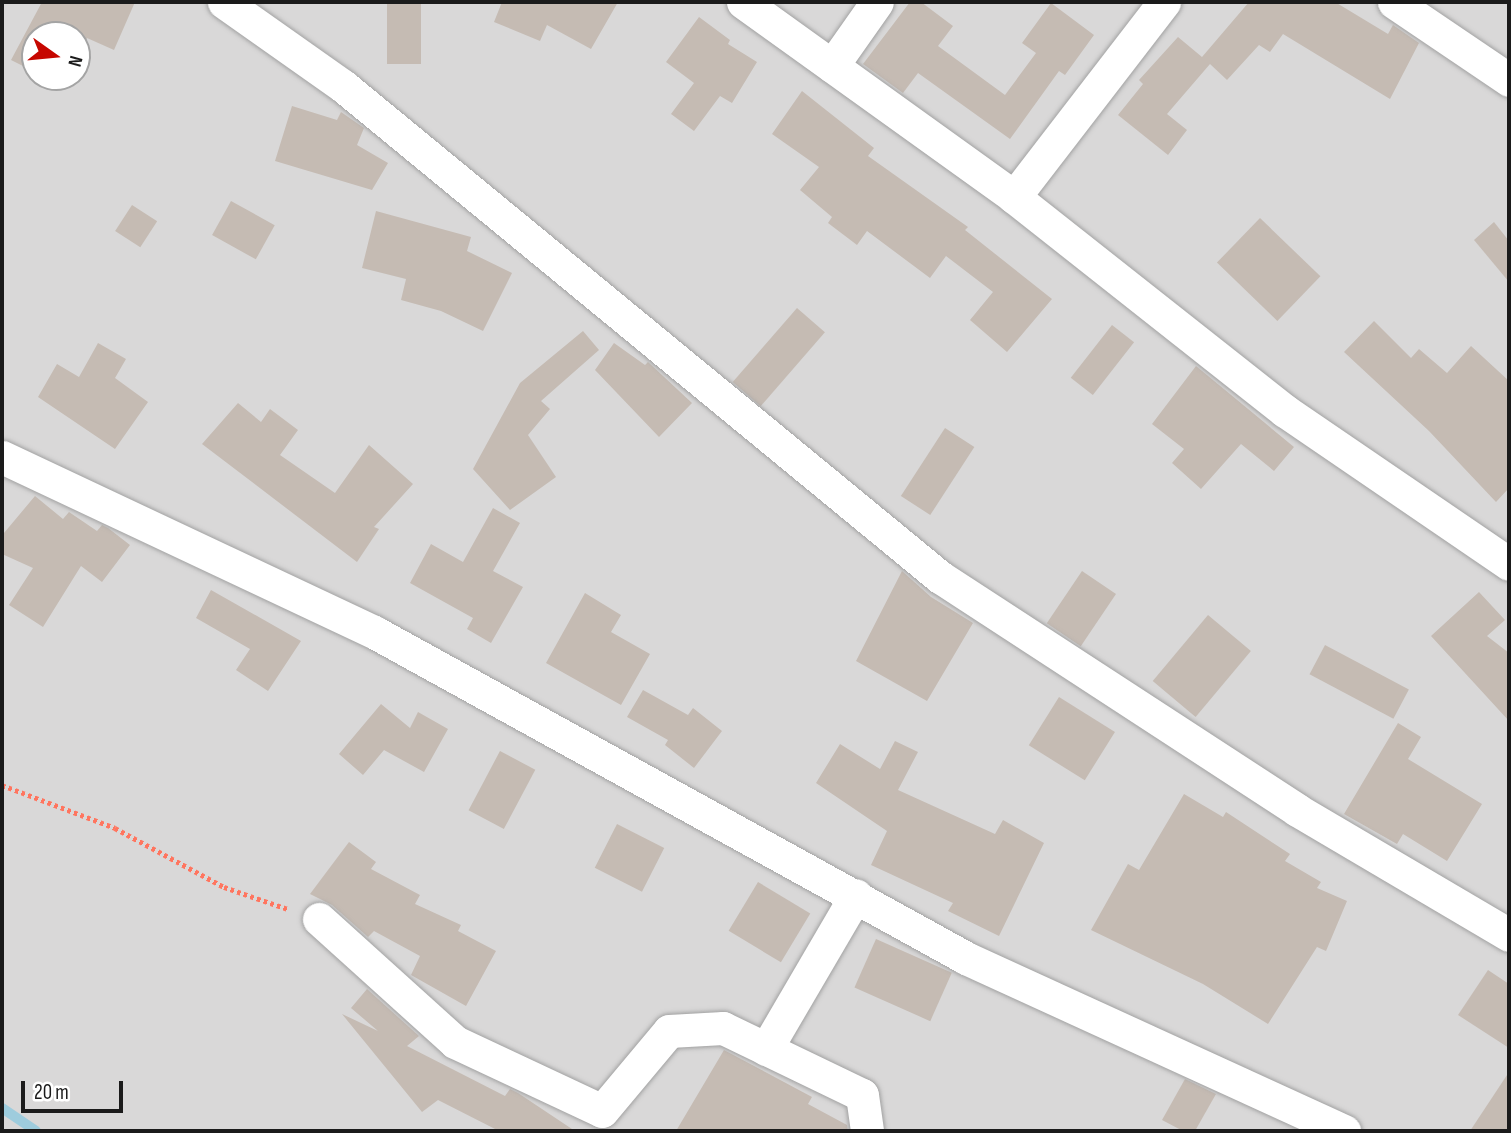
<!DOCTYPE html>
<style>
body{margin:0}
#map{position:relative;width:1511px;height:1133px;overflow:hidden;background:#ede9e0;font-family:"Sofia Sans Condensed",sans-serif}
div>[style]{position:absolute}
.residential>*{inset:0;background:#d9d8d8}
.stream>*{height:10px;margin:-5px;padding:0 5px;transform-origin:5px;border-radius:5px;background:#9eccdd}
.building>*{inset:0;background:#c5bbb3;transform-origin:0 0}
.path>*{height:4.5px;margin-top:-2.25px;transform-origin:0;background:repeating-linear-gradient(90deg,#ff755f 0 3.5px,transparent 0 7px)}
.roads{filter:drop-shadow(0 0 2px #a2a2a2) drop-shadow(0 0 2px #a2a2a2)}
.minor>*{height:33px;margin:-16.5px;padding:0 16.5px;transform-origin:16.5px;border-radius:16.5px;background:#fff}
span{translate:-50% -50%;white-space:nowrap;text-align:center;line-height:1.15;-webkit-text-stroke:5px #fff;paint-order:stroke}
.frame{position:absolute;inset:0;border:4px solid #1b1b1b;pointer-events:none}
.north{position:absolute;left:21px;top:21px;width:70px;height:70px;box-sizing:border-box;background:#fff;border:2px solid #a4a4a4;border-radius:50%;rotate:105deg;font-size:19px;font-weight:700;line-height:28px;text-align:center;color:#1b1b1b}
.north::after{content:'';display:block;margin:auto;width:24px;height:32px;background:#c60700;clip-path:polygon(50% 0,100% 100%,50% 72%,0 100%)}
.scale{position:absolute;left:21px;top:1081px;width:102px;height:32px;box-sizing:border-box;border:4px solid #1b1b1b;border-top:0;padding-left:9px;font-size:21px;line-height:24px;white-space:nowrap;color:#1b1b1b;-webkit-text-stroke:5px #fff;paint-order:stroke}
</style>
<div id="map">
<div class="residential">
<div style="clip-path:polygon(evenodd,2px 2px,1509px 2px,1509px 1131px,2px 1131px,2px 2px,35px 35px,77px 35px,77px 77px,35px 77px,35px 35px)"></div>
</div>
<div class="stream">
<div style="left:2px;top:1108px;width:41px;rotate:34.1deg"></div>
</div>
<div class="building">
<div style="clip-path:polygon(42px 2px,135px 2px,114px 50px,87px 38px,77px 58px,77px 35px,35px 35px,35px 72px,11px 60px)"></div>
<div style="left:387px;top:2px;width:34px;height:62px"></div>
<div style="clip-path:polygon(502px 2px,618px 2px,591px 49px,547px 25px,540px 41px,494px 22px)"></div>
<div style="clip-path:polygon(910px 2px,921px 2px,953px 26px,938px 46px,1005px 95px,1036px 53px,1022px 43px,1051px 3px,1094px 35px,1065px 75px,1059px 71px,1010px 139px,918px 73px,903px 93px,863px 64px)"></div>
<div style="clip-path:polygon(1249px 2px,1335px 2px,1388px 34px,1393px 25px,1419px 43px,1390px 99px,1283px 34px,1270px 52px,1259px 45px,1227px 80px,1210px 64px,1167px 114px,1187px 130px,1168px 155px,1118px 115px,1143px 84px,1139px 80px,1178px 37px,1202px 57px)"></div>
<div style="clip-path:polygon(699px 17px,730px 40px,728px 44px,757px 62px,732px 103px,720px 96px,694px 131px,671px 114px,694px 83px,666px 62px)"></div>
<div style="clip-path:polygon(802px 91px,874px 148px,868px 156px,968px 227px,965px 230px,1052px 299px,1007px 352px,970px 320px,993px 292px,946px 256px,930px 278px,867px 231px,857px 245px,828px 223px,832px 217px,800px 190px,819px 167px,772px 134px)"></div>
<div style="clip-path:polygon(292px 106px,337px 120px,341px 112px,364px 128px,357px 145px,388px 163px,372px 190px,275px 161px)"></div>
<div style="left:231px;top:201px;width:50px;height:39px;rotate:29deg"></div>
<div style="left:132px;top:205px;width:30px;height:31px;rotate:33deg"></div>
<div style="clip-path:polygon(376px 211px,471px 237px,467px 251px,512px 273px,483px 331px,441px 311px,401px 300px,406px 279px,362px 268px)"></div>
<div style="left:1260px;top:218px;width:84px;height:62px;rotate:44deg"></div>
<div style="clip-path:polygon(1494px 222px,1509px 241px,1509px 282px,1474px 240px)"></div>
<div style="left:797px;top:308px;width:37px;height:98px;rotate:41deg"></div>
<div style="clip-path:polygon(1374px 321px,1411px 358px,1419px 349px,1447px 373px,1471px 346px,1509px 381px,1509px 488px,1496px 502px,1429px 431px,1344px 352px)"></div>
<div style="left:1112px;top:325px;width:28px;height:67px;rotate:38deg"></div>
<div style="clip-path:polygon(583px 331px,599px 350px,541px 401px,550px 409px,528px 435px,556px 477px,510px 510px,473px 469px,520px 383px)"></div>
<div style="clip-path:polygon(98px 343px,126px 359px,115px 378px,148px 402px,115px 449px,38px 397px,57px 364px,79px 377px)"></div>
<div style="clip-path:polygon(614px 343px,645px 365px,648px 362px,692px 403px,659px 437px,595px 370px)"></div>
<div style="clip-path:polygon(1196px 366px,1294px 447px,1274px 471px,1241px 444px,1201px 489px,1172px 463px,1184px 449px,1152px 424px)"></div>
<div style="clip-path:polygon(238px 403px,261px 422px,270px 409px,298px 430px,280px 455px,335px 493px,369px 445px,413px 484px,374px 527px,379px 529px,357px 562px,202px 444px)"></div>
<div style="left:945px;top:428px;width:35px;height:81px;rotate:33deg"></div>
<div style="clip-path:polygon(35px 496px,63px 519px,69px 512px,97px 531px,102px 525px,108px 528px,130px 545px,102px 582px,81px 566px,43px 627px,9px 605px,33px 568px,2px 554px,4px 533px)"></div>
<div style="clip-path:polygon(493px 508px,520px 523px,493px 571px,523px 587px,491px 643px,467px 629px,473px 618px,410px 583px,431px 544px,463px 562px)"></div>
<div style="clip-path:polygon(902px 571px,931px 597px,973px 623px,927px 701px,856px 661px)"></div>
<div style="left:1082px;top:571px;width:41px;height:63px;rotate:34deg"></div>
<div style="clip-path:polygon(211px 590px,301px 641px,268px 691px,236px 670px,250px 649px,196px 618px)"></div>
<div style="clip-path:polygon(1479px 592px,1505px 620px,1487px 636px,1509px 653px,1509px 721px,1431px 636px)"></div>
<div style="clip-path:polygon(585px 593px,621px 615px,611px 632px,650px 654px,621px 705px,546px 663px)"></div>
<div style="left:1208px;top:615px;width:56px;height:86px;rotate:40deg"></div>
<div style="left:1325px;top:645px;width:95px;height:33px;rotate:28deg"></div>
<div style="clip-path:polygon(643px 690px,688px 715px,693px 708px,722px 731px,694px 768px,665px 745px,668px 740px,627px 717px)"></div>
<div style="left:1059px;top:697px;width:66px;height:57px;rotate:32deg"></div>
<div style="clip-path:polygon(381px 704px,410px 728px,418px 712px,448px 729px,424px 772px,384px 750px,363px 775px,339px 754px)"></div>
<div style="clip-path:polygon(1398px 723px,1421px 737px,1408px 759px,1482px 804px,1447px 861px,1403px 834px,1397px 844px,1344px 814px)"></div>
<div style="clip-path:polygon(895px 741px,918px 752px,898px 790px,995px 834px,1003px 820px,1044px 843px,999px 936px,948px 911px,953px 903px,871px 865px,887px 831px,816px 783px,840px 744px,880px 769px)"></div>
<div style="left:500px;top:751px;width:40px;height:67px;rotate:28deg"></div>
<div style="clip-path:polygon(1184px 794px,1223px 817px,1226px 812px,1290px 854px,1285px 861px,1321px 882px,1317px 888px,1347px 901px,1326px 951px,1317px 947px,1268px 1024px,1203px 984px,1091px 930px,1128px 864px,1139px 870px)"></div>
<div style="left:617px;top:824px;width:53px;height:49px;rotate:27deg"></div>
<div style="clip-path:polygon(349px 842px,376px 862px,371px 869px,420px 895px,415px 904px,461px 925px,458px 931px,496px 951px,466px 1006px,411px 975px,420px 956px,374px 931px,368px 937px,332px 905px,310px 894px)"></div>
<div style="left:758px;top:882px;width:61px;height:57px;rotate:31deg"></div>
<div style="left:876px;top:939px;width:83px;height:53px;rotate:24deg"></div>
<div style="clip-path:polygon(1488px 970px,1509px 984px,1509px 1048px,1458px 1015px)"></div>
<div style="clip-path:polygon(367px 989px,419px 1036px,407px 1046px,505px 1096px,510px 1089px,518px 1093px,575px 1131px,499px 1131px,438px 1100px,422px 1112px,342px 1014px,378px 1031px,351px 1008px)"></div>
<div style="clip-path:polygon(724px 1050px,812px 1097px,808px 1104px,847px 1125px,848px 1131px,676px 1131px)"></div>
<div style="clip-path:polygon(1509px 1072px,1509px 1131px,1470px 1131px)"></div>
<div style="clip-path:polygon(1185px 1079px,1216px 1094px,1195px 1131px,1183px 1131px,1162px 1120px)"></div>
</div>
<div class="path">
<div style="left:2px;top:785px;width:121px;rotate:20.8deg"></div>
<div style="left:115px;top:828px;width:124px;rotate:28.4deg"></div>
<div style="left:224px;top:887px;width:68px;rotate:19deg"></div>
</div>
<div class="roads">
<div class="minor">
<div style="left:224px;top:2px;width:146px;rotate:35.2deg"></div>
<div style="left:343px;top:86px;width:773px;rotate:39.44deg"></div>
<div style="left:940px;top:577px;width:426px;rotate:33.1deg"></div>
<div style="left:1297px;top:810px;width:246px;rotate:30.5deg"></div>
<div style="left:743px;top:2px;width:334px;rotate:35.7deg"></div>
<div style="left:1014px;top:197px;width:345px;rotate:38.3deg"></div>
<div style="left:1285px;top:411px;width:271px;rotate:34.3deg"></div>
<div style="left:1394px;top:2px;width:139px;rotate:34.1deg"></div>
<div style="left:832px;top:66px;width:78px;rotate:-54.9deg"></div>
<div style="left:1014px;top:197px;width:246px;rotate:-52.4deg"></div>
<div style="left:2px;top:457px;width:411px;rotate:25.2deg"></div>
<div style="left:374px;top:632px;width:676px;rotate:28.84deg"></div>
<div style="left:966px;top:958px;width:416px;rotate:24.6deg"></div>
<div style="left:319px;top:919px;width:183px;rotate:42.1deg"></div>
<div style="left:455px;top:1042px;width:162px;rotate:25.1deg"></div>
<div style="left:602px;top:1111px;width:104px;rotate:-50.1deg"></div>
<div style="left:669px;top:1031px;width:54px;rotate:-3.2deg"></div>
<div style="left:723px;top:1028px;width:154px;rotate:25.7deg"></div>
<div style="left:862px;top:1095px;width:36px;rotate:82deg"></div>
<div style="left:766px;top:1049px;width:178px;rotate:-59.7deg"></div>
</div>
</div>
<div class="frame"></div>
<div class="north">N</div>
<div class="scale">20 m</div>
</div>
